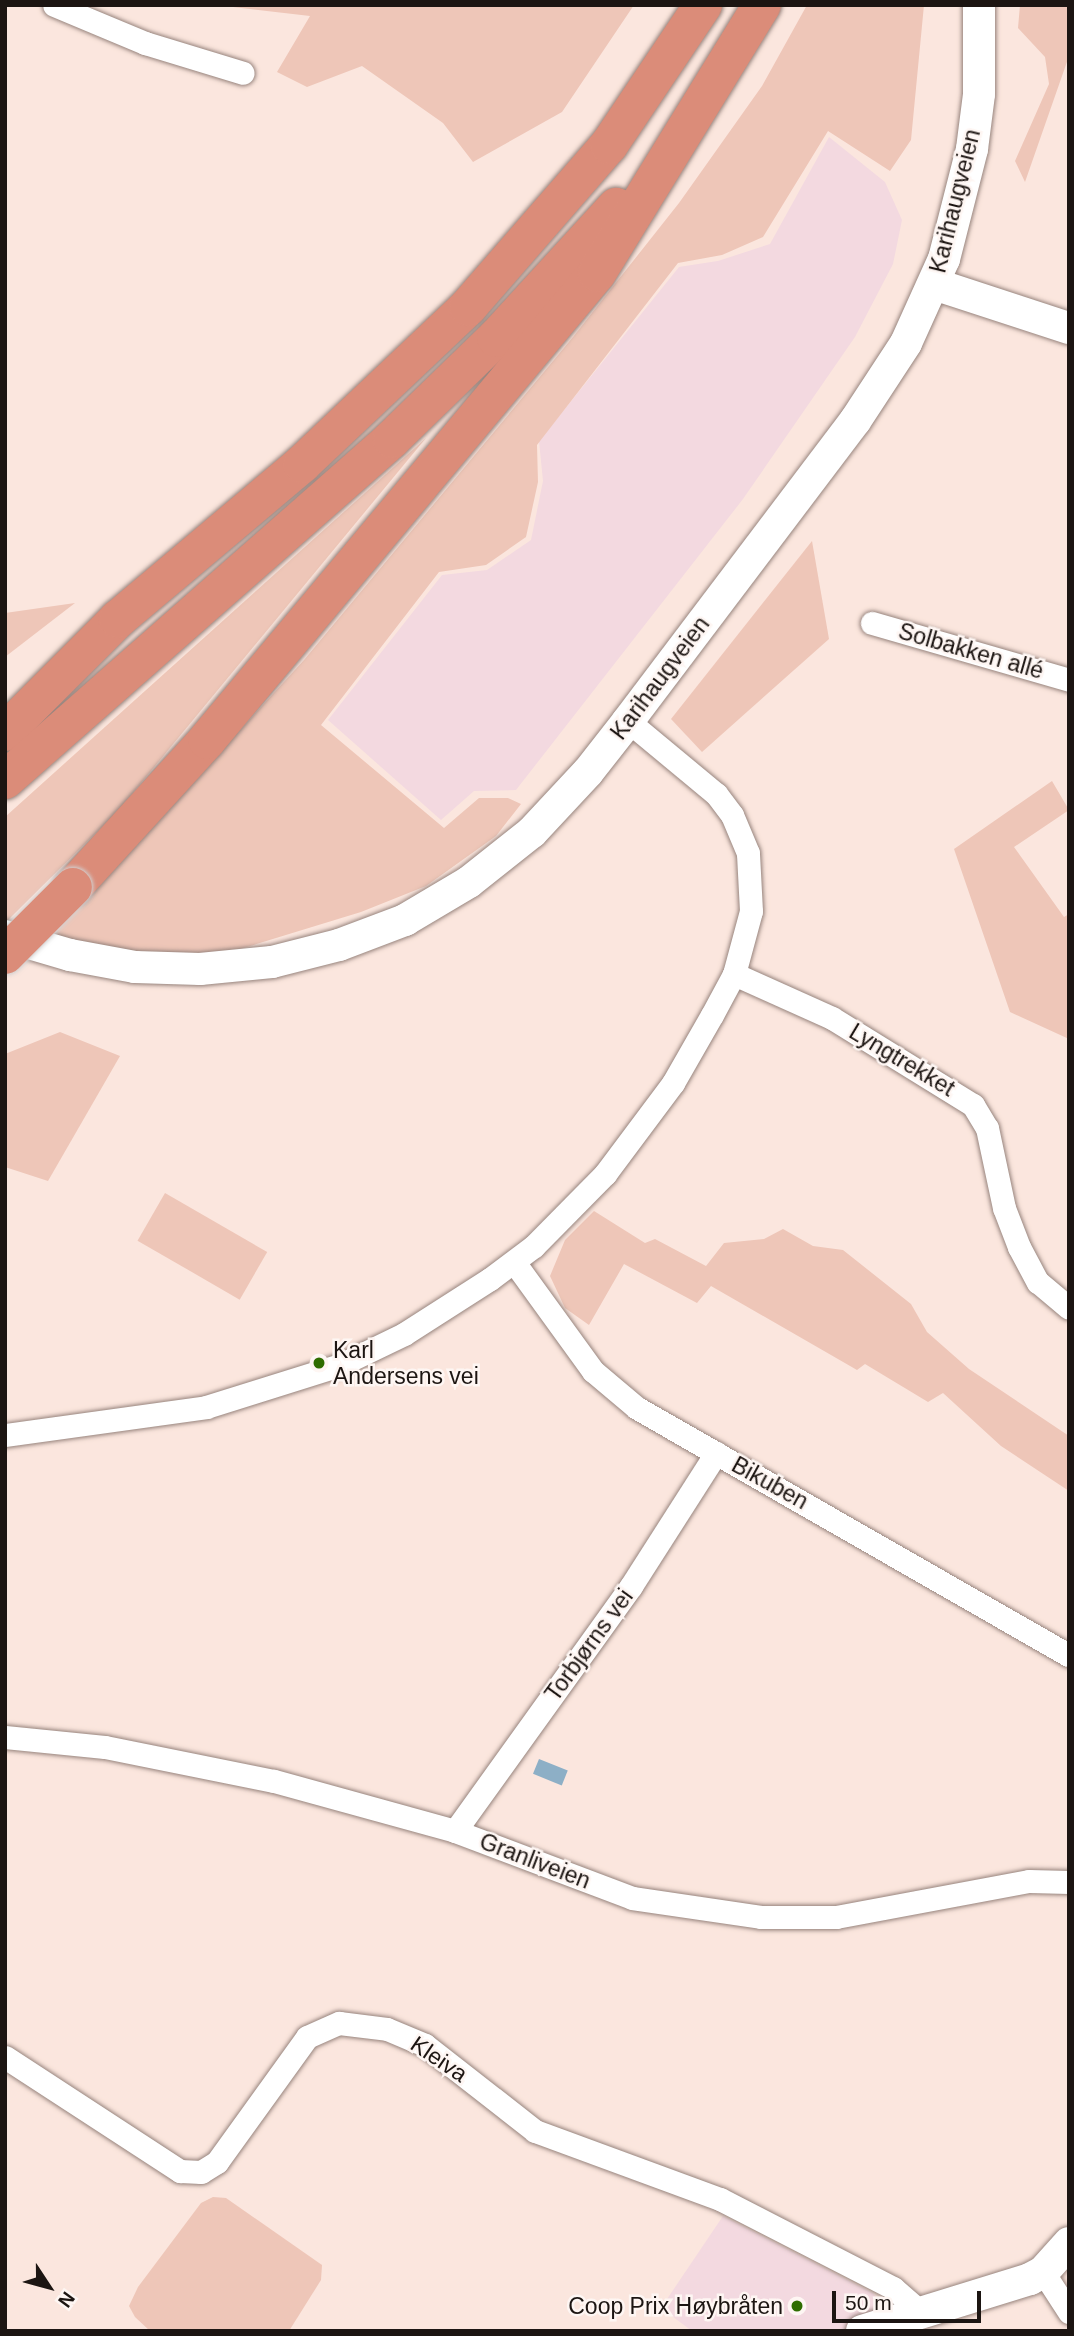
<!DOCTYPE html>
<meta charset="utf-8">
<style>
body{margin:0}
#map{position:relative;width:1074px;height:2336px;overflow:hidden;background:#fbe6de;font-family:Helvetica,sans-serif}
div>[style]{position:absolute}
.commercial>*{inset:0;background:#f3d9e0}
.green>*{inset:0;background:#eec6b8;transform-origin:0 0}
.water>*{inset:0;background:#8dafc6;transform-origin:0 0}
.roads{filter:drop-shadow(0 0 2px #97847d) drop-shadow(0 0 2px #97847d)}
.street>*{height:23px;margin:-11.5px;padding:0 11.5px;transform-origin:11.5px;border-radius:11.5px;background:#fff}
.secondary>*{height:32px;margin:-16px;padding:0 16px;transform-origin:16px;border-radius:16px;background:#fff}
.highway>*{height:38px;margin:-19px;padding:0 19px;transform-origin:19px;border-radius:19px;background:#db8c79}
.bridges{filter:drop-shadow(0 0 2px #d2d0d0) drop-shadow(0 0 2px #d2d0d0)}
.highway-bridge>*{height:38px;margin:-19px;padding:0 19px;transform-origin:19px;border-radius:19px;background:#db8c79}
.dots>*{width:19px;height:19px;translate:-50% -50%;box-sizing:border-box;border:4px solid #fef6f3;border-radius:50%}
span{translate:-50% -50%;white-space:nowrap;text-align:center;line-height:1.15;-webkit-text-stroke:5px #fef6f3;paint-order:stroke}
.street-label{font-size:23px;color:#1c1512}
.poi-label{font-size:23px;color:#1c1512}
.left{translate:0 -50%;text-align:left}
.right{translate:-100% -50%;text-align:right}
.frame{position:absolute;inset:0;border:7px solid #1c1512;pointer-events:none}
.north{position:absolute;left:14px;top:2252px;width:70px;height:70px;-webkit-text-stroke:5px #fef6f3;paint-order:stroke;rotate:126deg;font-size:19px;font-weight:700;line-height:28px;text-align:center;color:#1c1512}
.north::after{content:'';display:block;margin:auto;width:24px;height:32px;background:#1c1512;clip-path:polygon(50% 0,100% 100%,50% 72%,0 100%)}
.scale{position:absolute;left:832px;top:2291px;width:149px;height:32px;box-sizing:border-box;border:4px solid #1c1512;border-top:0;padding-left:9px;font-size:21px;line-height:24px;white-space:nowrap;color:#1c1512;-webkit-text-stroke:5px #fef6f3;paint-order:stroke}
</style>
<div id="map">
<div class="commercial">
<div style="clip-path:polygon(829px 137px,885px 182px,902px 220px,893px 264px,855px 337px,743px 499px,516px 790px,474px 791px,441px 820px,328px 720px,442px 575px,487px 570px,531px 540px,543px 481px,539px 441px,679px 267px,718px 261px,770px 244px)"></div>
<div style="clip-path:polygon(723px 2216px,873px 2293px,883px 2306px,845px 2331px,692px 2331px,661px 2308px)"></div>
</div>
<div class="green">
<div style="clip-path:polygon(129px 5px,634px 5px,562px 112px,473px 162px,443px 123px,362px 66px,307px 87px,277px 72px,310px 16px,233px 7px)"></div>
<div style="clip-path:polygon(807px 5px,924px 5px,911px 140px,890px 171px,828px 131px,763px 237px,722px 255px,678px 263px,537px 445px,538px 482px,526px 537px,486px 565px,439px 572px,321px 725px,444px 828px,479px 798px,508px 798px,521px 804px,496px 836px,426px 886px,361px 912px,198px 962px,46px 943px,304px 660px,573px 337px,679px 203px,762px 86px)"></div>
<div style="clip-path:polygon(1020px 5px,1069px 5px,1069px 56px,1025px 182px,1015px 161px,1049px 84px,1045px 57px,1018px 28px)"></div>
<div style="clip-path:polygon(426px 438px,117px 812px,5px 923px,5px 817px)"></div>
<div style="clip-path:polygon(812px 541px,829px 639px,702px 752px,671px 719px)"></div>
<div style="clip-path:polygon(75px 603px,5px 657px,5px 613px)"></div>
<div style="clip-path:polygon(1052px 781px,1069px 810px,1014px 847px,1064px 917px,1069px 914px,1069px 1039px,1010px 1012px,954px 849px)"></div>
<div style="clip-path:polygon(60px 1032px,120px 1056px,48px 1181px,5px 1167px,5px 1054px)"></div>
<div style="left:165px;top:1193px;width:118px;height:55px;rotate:30deg"></div>
<div style="clip-path:polygon(594px 1211px,645px 1243px,655px 1239px,706px 1266px,724px 1243px,764px 1239px,783px 1229px,813px 1246px,843px 1250px,911px 1304px,927px 1332px,969px 1369px,1069px 1436px,1069px 1491px,1001px 1446px,943px 1393px,928px 1402px,865px 1364px,857px 1370px,711px 1286px,697px 1303px,624px 1264px,589px 1325px,565px 1308px,550px 1276px,565px 1240px)"></div>
<div style="clip-path:polygon(213px 2197px,226px 2198px,322px 2265px,321px 2280px,289px 2331px,150px 2331px,135px 2317px,129px 2306px,138px 2287px,201px 2203px)"></div>
</div>
<div class="water">
<div style="left:539px;top:1759px;width:31px;height:16px;rotate:22deg"></div>
</div>
<div class="roads">
<div class="street">
<div style="left:54px;top:5px;width:99px;rotate:22.7deg"></div>
<div style="left:145px;top:43px;width:102px;rotate:17deg"></div>
<div style="left:872px;top:623px;width:205px;rotate:16.1deg"></div>
<div style="left:734px;top:974px;width:107px;rotate:24.2deg"></div>
<div style="left:832px;top:1018px;width:166px;rotate:31.7deg"></div>
<div style="left:973px;top:1105px;width:27px;rotate:59deg"></div>
<div style="left:987px;top:1128px;width:82px;rotate:78deg"></div>
<div style="left:1004px;top:1208px;width:42px;rotate:69deg"></div>
<div style="left:1019px;top:1247px;width:40px;rotate:62deg"></div>
<div style="left:1038px;top:1282px;width:40px;rotate:40deg"></div>
<div style="left:514px;top:1262px;width:135px;rotate:54.1deg"></div>
<div style="left:593px;top:1371px;width:57px;rotate:40.1deg"></div>
<div style="left:637px;top:1408px;width:498px;rotate:29.8deg"></div>
<div style="left:5px;top:1435px;width:203px;rotate:-7.9deg"></div>
<div style="left:206px;top:1407px;width:140px;rotate:-17.4deg"></div>
<div style="left:340px;top:1365px;width:71px;rotate:-25.8deg"></div>
<div style="left:404px;top:1334px;width:102px;rotate:-32.6deg"></div>
<div style="left:490px;top:1279px;width:55px;rotate:-36.9deg"></div>
<div style="left:534px;top:1246px;width:101px;rotate:-45.4deg"></div>
<div style="left:605px;top:1174px;width:114px;rotate:-53.2deg"></div>
<div style="left:673px;top:1083px;width:78px;rotate:-60.2deg"></div>
<div style="left:712px;top:1015px;width:47px;rotate:-61.8deg"></div>
<div style="left:734px;top:974px;width:65px;rotate:-74.9deg"></div>
<div style="left:751px;top:911px;width:58px;rotate:-93deg"></div>
<div style="left:748px;top:853px;width:41px;rotate:-112.8deg"></div>
<div style="left:732px;top:815px;width:26px;rotate:-127deg"></div>
<div style="left:716px;top:794px;width:114px;rotate:-140.3deg"></div>
<div style="left:5px;top:1737px;width:100px;rotate:5.7deg"></div>
<div style="left:105px;top:1747px;width:172px;rotate:11.4deg"></div>
<div style="left:274px;top:1781px;width:188px;rotate:15.4deg"></div>
<div style="left:455px;top:1831px;width:189px;rotate:20.7deg"></div>
<div style="left:632px;top:1898px;width:130px;rotate:8.4deg"></div>
<div style="left:761px;top:1917px;width:75px"></div>
<div style="left:836px;top:1917px;width:196px;rotate:-10.6deg"></div>
<div style="left:1029px;top:1881px;width:40px;rotate:1.4deg"></div>
<div style="left:455px;top:1831px;width:302px;rotate:-54.3deg"></div>
<div style="left:631px;top:1586px;width:158px;rotate:-57.4deg"></div>
<div style="left:5px;top:2057px;width:209px;rotate:33.1deg"></div>
<div style="left:180px;top:2171px;width:21px;rotate:3deg"></div>
<div style="left:201px;top:2172px;width:19px;rotate:-32deg"></div>
<div style="left:217px;top:2162px;width:154px;rotate:-54.2deg"></div>
<div style="left:307px;top:2037px;width:35px;rotate:-24deg"></div>
<div style="left:339px;top:2023px;width:48px;rotate:7.1deg"></div>
<div style="left:387px;top:2029px;width:41px;rotate:22.8deg"></div>
<div style="left:425px;top:2045px;width:140px;rotate:38deg"></div>
<div style="left:535px;top:2131px;width:197px;rotate:20.2deg"></div>
<div style="left:720px;top:2199px;width:195px;rotate:27.2deg"></div>
<div style="left:893px;top:2288px;width:35px;rotate:41deg"></div>
<div style="left:1043px;top:2272px;width:48px;rotate:57deg"></div>
</div>
<div class="secondary">
<div style="left:934px;top:284px;width:142px;rotate:18.1deg"></div>
<div style="left:5px;top:936px;width:68px;rotate:16.3deg"></div>
<div style="left:70px;top:955px;width:66px;rotate:10.5deg"></div>
<div style="left:135px;top:967px;width:65px;rotate:1.8deg"></div>
<div style="left:200px;top:969px;width:72px;rotate:-5.6deg"></div>
<div style="left:272px;top:962px;width:69px;rotate:-14.2deg"></div>
<div style="left:339px;top:945px;width:71px;rotate:-20.7deg"></div>
<div style="left:405px;top:920px;width:74px;rotate:-30.7deg"></div>
<div style="left:469px;top:882px;width:80px;rotate:-38.4deg"></div>
<div style="left:532px;top:832px;width:82px;rotate:-47deg"></div>
<div style="left:588px;top:772px;width:65px;rotate:-51.9deg"></div>
<div style="left:628px;top:721px;width:376px;rotate:-52.9deg"></div>
<div style="left:855px;top:421px;width:93px;rotate:-56.8deg"></div>
<div style="left:906px;top:343px;width:92px;rotate:-65.7deg"></div>
<div style="left:944px;top:259px;width:114px;rotate:-75.7deg"></div>
<div style="left:972px;top:149px;width:55px;rotate:-82.7deg"></div>
<div style="left:979px;top:94px;width:89px;rotate:-90deg"></div>
<div style="left:862px;top:2331px;width:176px;rotate:-17.2deg"></div>
<div style="left:1030px;top:2279px;width:15px;rotate:-28deg"></div>
<div style="left:1043px;top:2272px;width:39px;rotate:-48deg"></div>
</div>
<div class="highway">
<div style="left:5px;top:732px;width:160px;rotate:-45deg"></div>
<div style="left:118px;top:619px;width:241px;rotate:-40.1deg"></div>
<div style="left:302px;top:464px;width:228px;rotate:-43.4deg"></div>
<div style="left:468px;top:307px;width:215px;rotate:-49deg"></div>
<div style="left:609px;top:145px;width:169px;rotate:-56.1deg"></div>
<div style="left:5px;top:780px;width:516px;rotate:-41.38deg"></div>
<div style="left:392px;top:439px;width:145px;rotate:-44.2deg"></div>
<div style="left:496px;top:338px;width:178px;rotate:-47.5deg"></div>
<div style="left:73px;top:887px;width:199px;rotate:-47.6deg"></div>
<div style="left:207px;top:740px;width:608px;rotate:-50.13deg"></div>
<div style="left:597px;top:273px;width:315px;rotate:-58.4deg"></div>
</div>
</div>
<div class="bridges">
<div class="highway-bridge">
<div style="left:5px;top:955px;width:96px;rotate:-45deg"></div>
</div>
</div>
<div class="dots">
<div style="left:319px;top:1363px;background:#2e6d00"></div>
<div style="left:797px;top:2306px;background:#2e6d00"></div>
</div>
<div class="street-label">
<span style="left:955px;top:201px;rotate:-76deg">Karihaugveien</span>
<span style="left:971px;top:651px;rotate:16deg">Solbakken allé</span>
<span style="left:660px;top:678px;rotate:-53deg">Karihaugveien</span>
<span style="left:902px;top:1060px;rotate:31deg">Lyngtrekket</span>
<span style="left:770px;top:1483px;rotate:29deg">Bikuben</span>
<span style="left:589px;top:1645px;rotate:-54deg">Torbjørns vei</span>
<span style="left:535px;top:1861px;rotate:21deg">Granliveien</span>
<span style="left:439px;top:2059px;rotate:34deg">Kleiva</span>
</div>
<div class="poi-label">
<span class="left" style="left:333px;top:1363px">Karl<br>Andersens vei</span>
<span class="right" style="left:783px;top:2306px">Coop Prix Høybråten</span>
</div>
<div class="frame"></div>
<div class="north">N</div>
<div class="scale">50 m</div>
</div>
